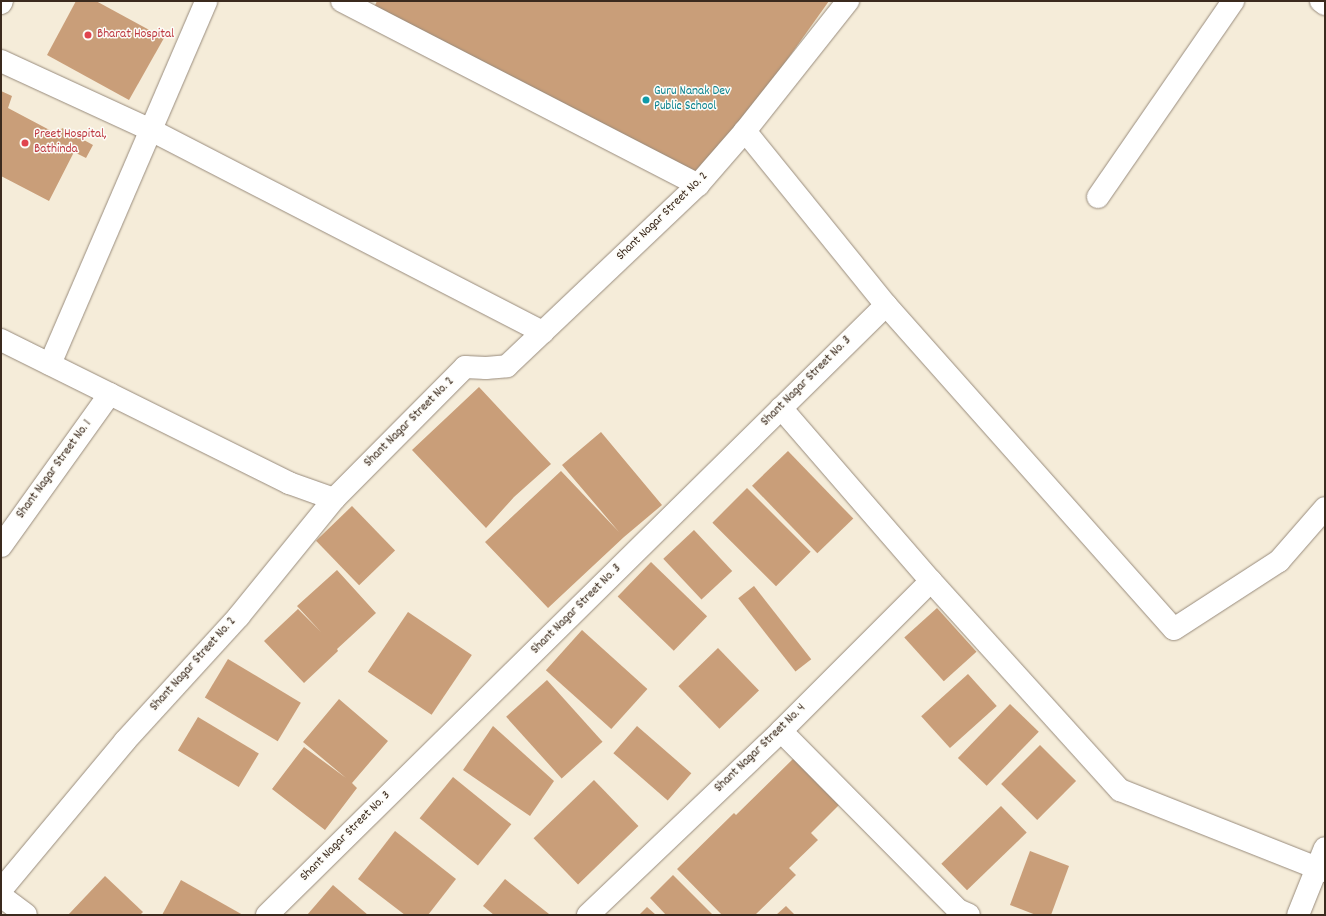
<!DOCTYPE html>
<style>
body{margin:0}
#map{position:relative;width:1326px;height:916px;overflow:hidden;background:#f5ecd9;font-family:Dekko,sans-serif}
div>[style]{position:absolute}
.building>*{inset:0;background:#c99e79;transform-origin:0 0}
.roads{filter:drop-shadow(0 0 1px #988b7c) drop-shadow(0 0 1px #988b7c)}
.street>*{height:22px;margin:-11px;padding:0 11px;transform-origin:11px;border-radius:11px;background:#fff}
.secondary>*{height:22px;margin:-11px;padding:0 11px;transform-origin:11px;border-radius:11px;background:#fff}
.dots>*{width:11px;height:11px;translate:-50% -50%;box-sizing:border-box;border:2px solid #fdfcf7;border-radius:50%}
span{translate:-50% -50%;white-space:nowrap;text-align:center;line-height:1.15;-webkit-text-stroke:3px #fdfcf7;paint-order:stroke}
.health-label{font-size:13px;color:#be3a42}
.left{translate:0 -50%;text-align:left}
.culture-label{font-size:13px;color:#0d838f}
.street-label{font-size:13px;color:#3b2a1e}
.frame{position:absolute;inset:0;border:2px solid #3b2a1e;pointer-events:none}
</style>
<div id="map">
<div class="building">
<div style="clip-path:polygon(76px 1px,96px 1px,164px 38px,129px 100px,47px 55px)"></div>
<div style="clip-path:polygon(377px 1px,829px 1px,698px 185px,370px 16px)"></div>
<div style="clip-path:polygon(1px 91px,12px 96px,8px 108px,59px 135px,62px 128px,93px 145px,86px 158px,74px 152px,49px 201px,1px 176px)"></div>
<div style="clip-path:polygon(479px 387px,551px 464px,514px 497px,486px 528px,412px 450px)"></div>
<div style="clip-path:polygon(601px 432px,662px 505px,624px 537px,548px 608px,485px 542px,561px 471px,619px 532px,562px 465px)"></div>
<div style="left:788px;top:451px;width:94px;height:50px;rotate:46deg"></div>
<div style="left:747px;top:488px;width:90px;height:49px;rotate:45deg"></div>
<div style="left:352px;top:506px;width:62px;height:50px;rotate:46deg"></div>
<div style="left:694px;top:530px;width:56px;height:42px;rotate:47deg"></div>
<div style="left:651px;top:562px;width:78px;height:48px;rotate:44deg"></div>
<div style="clip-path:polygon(337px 570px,376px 613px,337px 649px,338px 651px,304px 683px,264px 641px,298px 609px,321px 632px,297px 606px)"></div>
<div style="left:754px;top:586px;width:93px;height:20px;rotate:52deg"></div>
<div style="left:937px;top:608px;width:59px;height:44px;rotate:48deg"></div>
<div style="left:408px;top:612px;width:77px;height:72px;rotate:34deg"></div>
<div style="left:582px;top:630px;width:88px;height:54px;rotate:42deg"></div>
<div style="left:718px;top:648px;width:59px;height:55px;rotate:46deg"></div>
<div style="left:228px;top:659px;width:85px;height:45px;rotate:31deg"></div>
<div style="left:968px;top:674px;width:43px;height:63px;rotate:48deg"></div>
<div style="left:547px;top:680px;width:83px;height:55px;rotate:48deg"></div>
<div style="clip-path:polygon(339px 699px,388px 741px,352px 783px,357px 788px,325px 830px,272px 789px,304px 747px,346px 778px,303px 742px)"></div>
<div style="left:1010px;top:704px;width:40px;height:75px;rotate:44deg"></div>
<div style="left:198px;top:717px;width:71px;height:39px;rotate:31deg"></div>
<div style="clip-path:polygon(493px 726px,554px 781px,530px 816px,463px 770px)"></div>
<div style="left:637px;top:726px;width:72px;height:36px;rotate:41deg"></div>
<div style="left:1040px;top:745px;width:51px;height:55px;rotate:45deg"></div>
<div style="clip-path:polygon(796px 756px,842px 802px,811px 833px,818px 840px,789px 868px,796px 875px,755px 915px,722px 915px,677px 869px,734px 813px,736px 815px)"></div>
<div style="left:453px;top:777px;width:75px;height:53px;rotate:39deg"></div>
<div style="left:594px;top:780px;width:64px;height:84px;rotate:46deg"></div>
<div style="left:1001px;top:806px;width:37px;height:83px;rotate:46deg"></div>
<div style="clip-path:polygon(395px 831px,456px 879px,428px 915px,405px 915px,358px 879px)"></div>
<div style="clip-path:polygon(1030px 851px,1069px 866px,1051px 915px,1036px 915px,1010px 905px)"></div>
<div style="clip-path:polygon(673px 875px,713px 915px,666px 915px,650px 898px)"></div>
<div style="clip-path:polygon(105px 876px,143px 912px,140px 915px,68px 915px)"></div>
<div style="clip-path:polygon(505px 879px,549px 914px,548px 915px,494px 915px,483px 906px)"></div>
<div style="clip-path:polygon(181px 880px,243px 915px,162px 915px)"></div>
<div style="clip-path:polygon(333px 885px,368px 915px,307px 915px)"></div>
<div style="clip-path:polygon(786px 906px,795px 915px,776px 915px)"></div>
<div style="clip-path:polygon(647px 907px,656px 915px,639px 915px)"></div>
</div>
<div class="roads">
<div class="street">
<div style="left:342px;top:1px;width:401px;rotate:27.3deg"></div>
<div style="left:1321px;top:1px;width:5px;rotate:37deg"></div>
<div style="left:1px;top:61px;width:165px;rotate:24.7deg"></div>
<div style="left:151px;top:130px;width:441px;rotate:27.3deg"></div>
<div style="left:745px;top:131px;width:224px;rotate:51deg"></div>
<div style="left:886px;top:305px;width:433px;rotate:48.4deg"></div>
<div style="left:1174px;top:629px;width:125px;rotate:-32.9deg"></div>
<div style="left:1279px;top:561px;width:70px;rotate:-49deg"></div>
<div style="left:1098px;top:197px;width:238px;rotate:-55.4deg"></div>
<div style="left:1px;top:340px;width:322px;rotate:26.4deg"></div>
<div style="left:289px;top:483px;width:48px;rotate:19.6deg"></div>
<div style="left:50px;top:364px;width:395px;rotate:-66.7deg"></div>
<div style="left:781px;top:408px;width:229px;rotate:49.1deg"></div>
<div style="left:931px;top:581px;width:282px;rotate:47.9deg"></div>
<div style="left:1120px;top:790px;width:220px;rotate:21.6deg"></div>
<div style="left:1px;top:546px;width:187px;rotate:-54.4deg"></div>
<div style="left:781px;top:731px;width:252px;rotate:45.3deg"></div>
<div style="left:958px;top:910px;width:12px;rotate:24deg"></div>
<div style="left:1px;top:890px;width:194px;rotate:-50.2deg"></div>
<div style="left:125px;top:741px;width:169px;rotate:-47.6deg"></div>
<div style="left:239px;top:616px;width:151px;rotate:-50.9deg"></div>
<div style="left:334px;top:499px;width:186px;rotate:-45.2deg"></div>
<div style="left:465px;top:367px;width:21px;rotate:3deg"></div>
<div style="left:486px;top:368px;width:21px;rotate:-5deg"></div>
<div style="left:507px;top:366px;width:263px;rotate:-43.5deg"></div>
<div style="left:698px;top:185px;width:72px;rotate:-49deg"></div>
<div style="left:745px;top:131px;width:166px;rotate:-51.6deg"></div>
<div style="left:1px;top:896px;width:31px;rotate:37deg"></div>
<div style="left:267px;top:915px;width:869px;rotate:-44.58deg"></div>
<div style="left:588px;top:915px;width:267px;rotate:-43.6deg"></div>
<div style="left:781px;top:731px;width:212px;rotate:-45deg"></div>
<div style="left:1298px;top:915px;width:72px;rotate:-68.1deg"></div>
</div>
<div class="secondary">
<div style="left:1px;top:3px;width:2px;rotate:-63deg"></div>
</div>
</div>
<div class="dots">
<div style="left:88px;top:35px;background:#e0444e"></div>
<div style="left:646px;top:100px;background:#0f9aa8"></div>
<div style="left:25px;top:143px;background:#e0444e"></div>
</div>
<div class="health-label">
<span class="left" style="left:97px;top:35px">Bharat Hospital</span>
<span class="left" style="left:34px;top:143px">Preet Hospital,<br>Bathinda</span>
</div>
<div class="culture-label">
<span class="left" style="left:654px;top:100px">Guru Nanak Dev<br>Public School</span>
</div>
<div class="street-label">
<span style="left:663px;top:217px;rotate:-44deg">Shant Nagar Street No. 2</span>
<span style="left:807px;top:382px;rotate:-45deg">Shant Nagar Street No. 3</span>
<span style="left:410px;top:423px;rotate:-45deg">Shant Nagar Street No. 2</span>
<span style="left:55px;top:470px;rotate:-54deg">Shant Nagar Street No. 1</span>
<span style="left:577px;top:610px;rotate:-45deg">Shant Nagar Street No. 3</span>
<span style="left:194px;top:665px;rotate:-48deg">Shant Nagar Street No. 2</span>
<span style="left:761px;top:749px;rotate:-44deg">Shant Nagar Street No. 4</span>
<span style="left:346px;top:837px;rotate:-45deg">Shant Nagar Street No. 3</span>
</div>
<div class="frame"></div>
</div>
